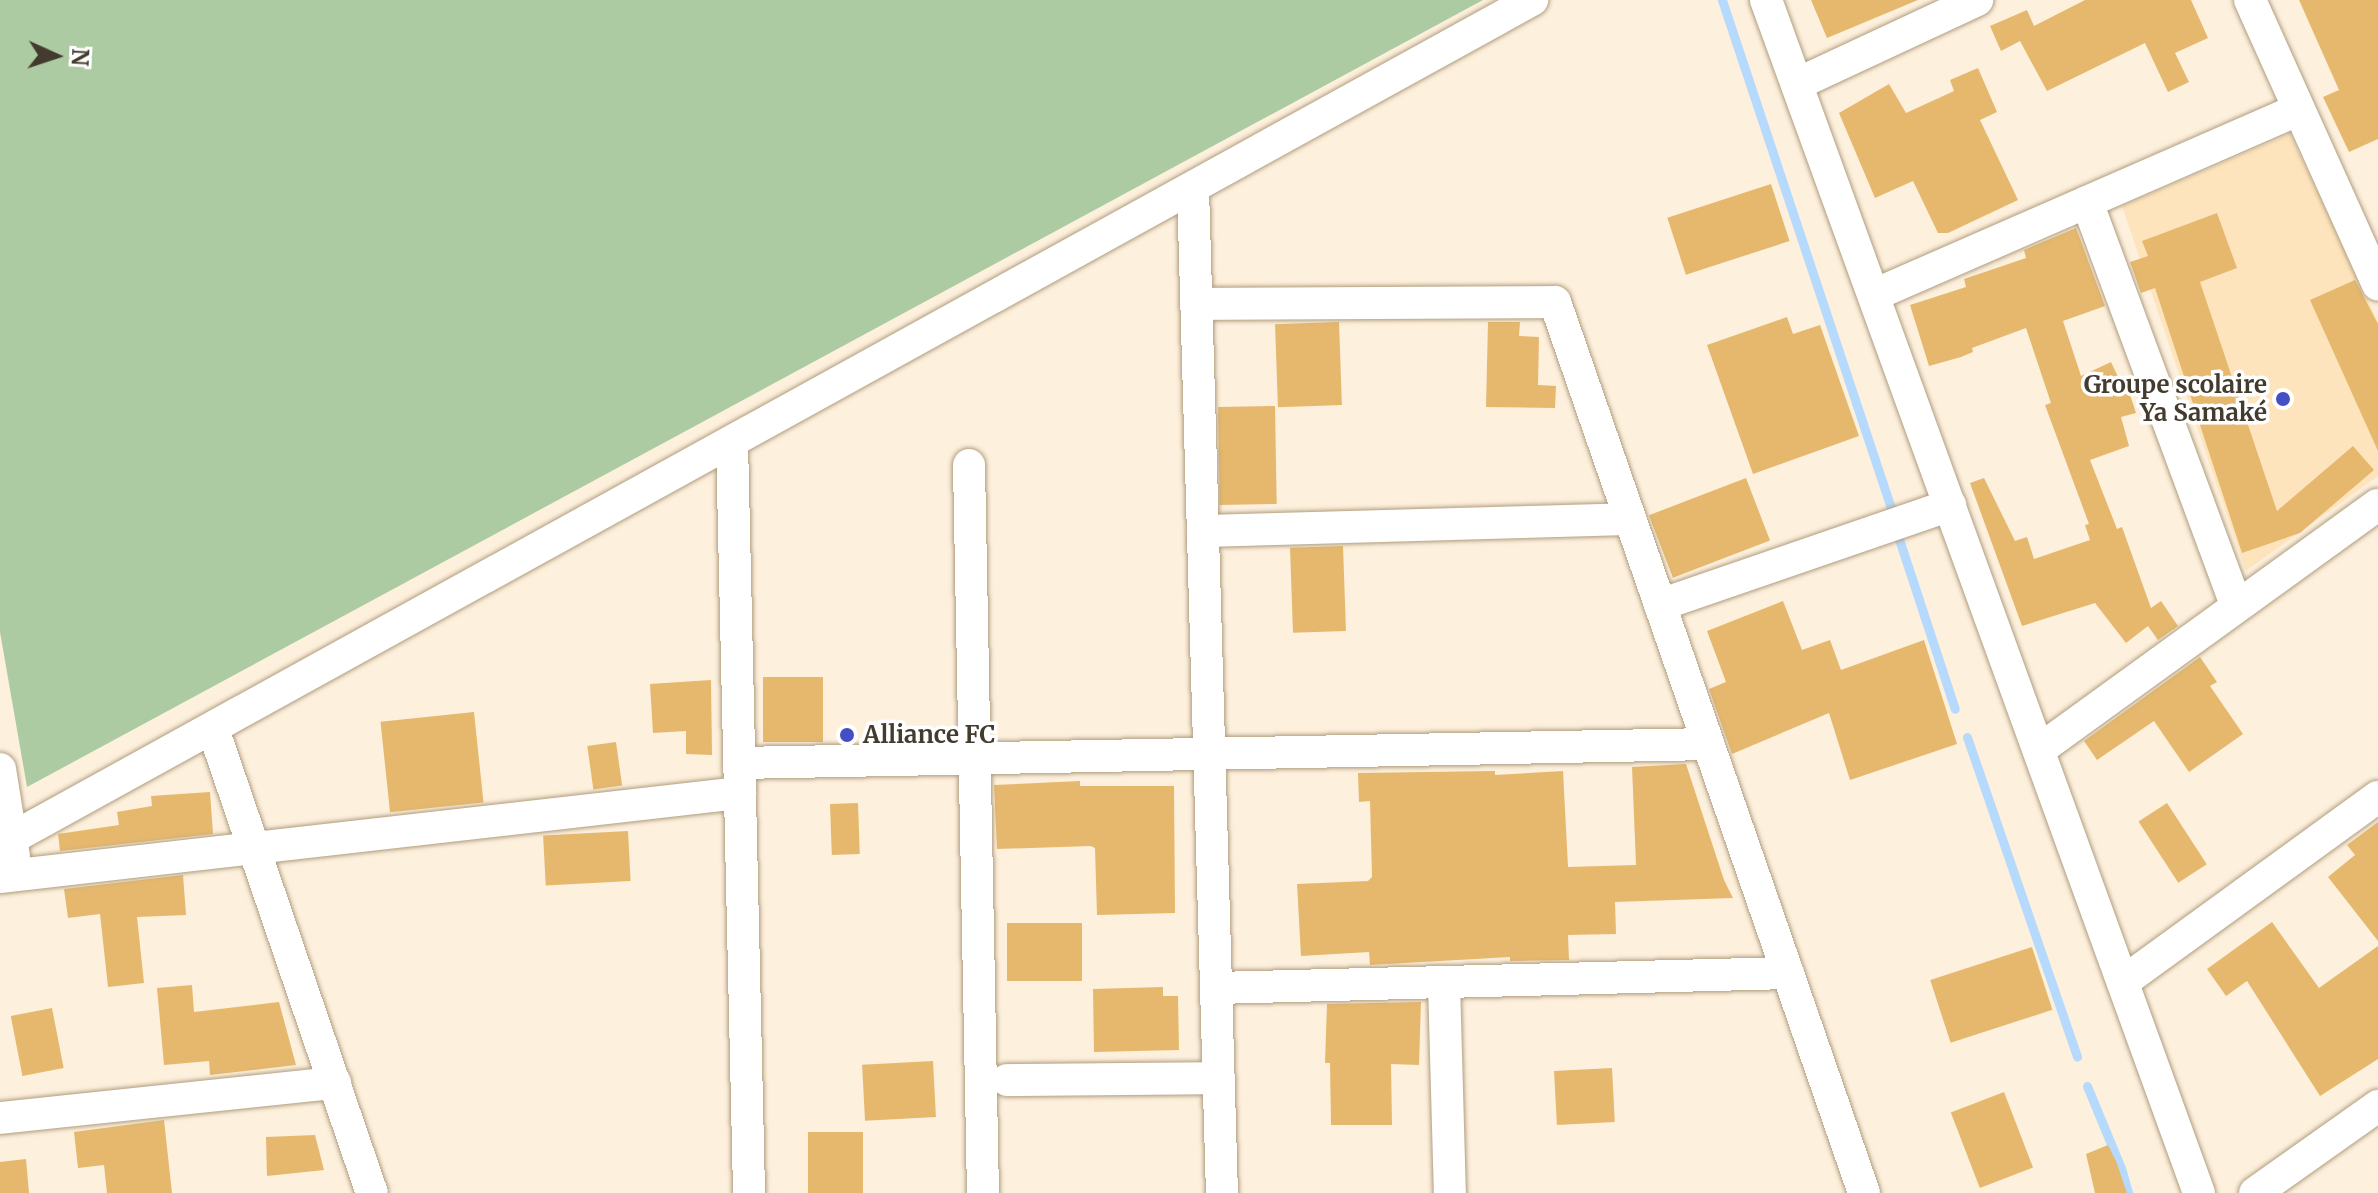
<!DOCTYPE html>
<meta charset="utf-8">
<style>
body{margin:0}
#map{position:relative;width:2378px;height:1193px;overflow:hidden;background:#fdf0dd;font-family:Merriweather,serif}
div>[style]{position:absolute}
.built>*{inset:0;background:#fee4bd}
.green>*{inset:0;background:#adcba3}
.stream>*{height:9px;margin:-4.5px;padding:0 4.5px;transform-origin:4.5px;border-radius:4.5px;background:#b6d9fe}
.building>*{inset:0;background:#e5b86e;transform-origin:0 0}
.roads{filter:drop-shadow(0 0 2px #b09d7e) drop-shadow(0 0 2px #b09d7e)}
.minor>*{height:32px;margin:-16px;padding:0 16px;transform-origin:16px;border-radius:16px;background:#fff}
.dots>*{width:22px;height:22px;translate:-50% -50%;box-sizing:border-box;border:4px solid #fff;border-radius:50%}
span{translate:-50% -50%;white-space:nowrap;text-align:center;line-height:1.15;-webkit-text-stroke:7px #fff;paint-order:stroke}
.poi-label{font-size:24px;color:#433b2e;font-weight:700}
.right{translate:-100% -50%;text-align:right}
.left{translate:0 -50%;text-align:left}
.north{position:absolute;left:16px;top:16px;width:80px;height:80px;-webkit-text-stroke:6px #fff;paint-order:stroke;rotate:93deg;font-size:22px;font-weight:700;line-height:32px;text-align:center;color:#433b2e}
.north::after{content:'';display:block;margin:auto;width:28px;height:36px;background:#433b2e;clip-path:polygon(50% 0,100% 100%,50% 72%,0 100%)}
</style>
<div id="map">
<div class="built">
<div style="clip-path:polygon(2290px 134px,2378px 322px,2378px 476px,2246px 571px,2122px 206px)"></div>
</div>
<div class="green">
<div style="clip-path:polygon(0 0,1483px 0,27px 787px,0 632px)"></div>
</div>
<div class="stream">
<div style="left:1722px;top:0;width:539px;rotate:71.6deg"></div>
<div style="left:1897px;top:533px;width:185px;rotate:71.8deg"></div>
<div style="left:1967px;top:737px;width:338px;rotate:71deg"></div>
<div style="left:2087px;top:1086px;width:89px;rotate:67.5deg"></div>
<div style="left:2121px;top:1168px;width:26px;rotate:74deg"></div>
</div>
<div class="building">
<div style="clip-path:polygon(1811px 0,1918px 0,1827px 38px)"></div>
<div style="clip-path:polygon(2085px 0,2191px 0,2208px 38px,2175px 53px,2189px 82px,2168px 92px,2145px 43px,2047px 91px,2020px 41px,2001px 51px,1990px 26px,2027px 10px,2034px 26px)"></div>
<div style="clip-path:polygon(2299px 0,2378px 0,2378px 139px,2349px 152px,2323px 97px,2339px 90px)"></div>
<div style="clip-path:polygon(1978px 68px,1997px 112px,1980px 120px,2018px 200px,1948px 233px,1938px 233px,1913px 181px,1875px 198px,1839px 113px,1889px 84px,1906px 113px,1954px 91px,1950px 80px)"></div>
<div style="left:1771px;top:184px;width:60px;height:109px;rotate:72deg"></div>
<div style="clip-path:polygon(2217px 213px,2237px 268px,2200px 282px,2277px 511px,2353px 446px,2374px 470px,2300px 533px,2242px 553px,2155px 288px,2141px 293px,2130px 262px,2148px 256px,2142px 241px)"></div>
<div style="clip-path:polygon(2076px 228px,2105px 306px,2063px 321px,2081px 376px,2111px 362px,2120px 381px,2125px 379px,2136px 413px,2121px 417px,2129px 446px,2090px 460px,2117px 529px,2122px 527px,2151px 608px,2161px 601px,2178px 626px,2158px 640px,2148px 626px,2126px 643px,2095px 603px,2022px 626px,1970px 483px,1984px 478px,2015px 541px,2027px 537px,2034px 559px,2090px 540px,2085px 525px,2089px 524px,2045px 405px,2051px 403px,2026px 328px,1972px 348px,1973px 352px,1961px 357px,1929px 366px,1910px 305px,1966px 287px,1964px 279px,2026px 258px,2024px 250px)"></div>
<div style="clip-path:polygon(2355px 280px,2378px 324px,2378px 451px,2310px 300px)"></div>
<div style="clip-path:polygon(1787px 317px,1793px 334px,1820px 325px,1859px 436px,1753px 474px,1707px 345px)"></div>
<div style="left:1339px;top:322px;width:83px;height:64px;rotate:88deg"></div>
<div style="clip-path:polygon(1488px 322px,1520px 322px,1519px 336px,1539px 337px,1538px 385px,1556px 386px,1555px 408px,1486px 407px)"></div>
<div style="left:1275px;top:406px;width:98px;height:57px;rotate:89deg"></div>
<div style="left:1746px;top:478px;width:67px;height:104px;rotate:69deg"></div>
<div style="left:1343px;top:546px;width:85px;height:53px;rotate:88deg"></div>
<div style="clip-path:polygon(1783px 601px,1802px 650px,1830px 640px,1841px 670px,1924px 640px,1957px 744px,1850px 780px,1829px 713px,1732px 754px,1709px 689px,1726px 682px,1707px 631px)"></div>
<div style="clip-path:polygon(2200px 657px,2217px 682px,2210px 686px,2243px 734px,2189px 772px,2154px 721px,2097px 760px,2084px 741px)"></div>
<div style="left:763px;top:677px;width:60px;height:65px"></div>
<div style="clip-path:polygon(711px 680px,712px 755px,686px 754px,686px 731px,653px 733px,650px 684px)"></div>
<div style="left:474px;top:712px;width:91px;height:94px;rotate:84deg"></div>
<div style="left:616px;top:742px;width:44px;height:29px;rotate:82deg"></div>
<div style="clip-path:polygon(1686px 764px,1724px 880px,1733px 898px,1615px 902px,1616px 934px,1568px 935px,1569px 960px,1510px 961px,1510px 957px,1370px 965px,1369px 952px,1301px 956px,1297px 884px,1368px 881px,1372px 877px,1370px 801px,1359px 802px,1358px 773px,1495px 771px,1495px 775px,1563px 771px,1568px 867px,1636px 865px,1632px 767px)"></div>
<div style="clip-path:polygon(1080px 781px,1080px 786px,1174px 786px,1175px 913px,1097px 915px,1095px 848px,1091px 846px,997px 849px,994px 785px)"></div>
<div style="clip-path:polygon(210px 792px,213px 834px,60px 851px,58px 834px,119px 825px,117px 812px,152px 806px,151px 796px)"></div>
<div style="left:858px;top:803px;width:51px;height:28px;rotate:88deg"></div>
<div style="left:2167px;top:803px;width:73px;height:34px;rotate:57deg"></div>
<div style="clip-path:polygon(2378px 822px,2378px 941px,2328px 877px,2355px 855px,2347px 845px)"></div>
<div style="left:628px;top:831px;width:50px;height:85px;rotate:87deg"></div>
<div style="clip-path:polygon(183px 875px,186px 915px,137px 917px,144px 983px,108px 987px,100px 914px,68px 918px,64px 889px)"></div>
<div style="clip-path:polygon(2272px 922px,2319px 988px,2378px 946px,2378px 1059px,2320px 1096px,2247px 981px,2226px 996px,2207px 969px)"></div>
<div style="left:1007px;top:923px;width:75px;height:58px"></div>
<div style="left:2032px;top:947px;width:66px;height:107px;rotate:72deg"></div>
<div style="clip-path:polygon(192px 985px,194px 1012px,279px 1002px,296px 1065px,210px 1075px,209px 1061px,164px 1065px,157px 988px)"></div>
<div style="clip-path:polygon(1163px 987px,1163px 996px,1178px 996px,1179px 1050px,1094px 1052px,1093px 989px)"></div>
<div style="clip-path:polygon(1421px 1002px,1419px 1065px,1391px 1064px,1392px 1125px,1331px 1125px,1330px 1063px,1325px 1063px,1327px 1004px)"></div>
<div style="left:52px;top:1008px;width:61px;height:42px;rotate:79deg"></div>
<div style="left:933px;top:1061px;width:56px;height:71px;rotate:87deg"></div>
<div style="left:1612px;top:1068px;width:54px;height:58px;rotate:87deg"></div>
<div style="left:2004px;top:1092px;width:81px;height:57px;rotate:69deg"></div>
<div style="clip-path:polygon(164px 1120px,172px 1193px,107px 1193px,104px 1165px,78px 1168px,74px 1132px)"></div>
<div style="left:808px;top:1132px;width:55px;height:61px"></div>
<div style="clip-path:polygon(315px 1135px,324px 1170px,267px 1176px,266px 1137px)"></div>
<div style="clip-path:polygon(2108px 1145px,2116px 1161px,2127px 1193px,2095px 1193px,2086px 1154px)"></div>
<div style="clip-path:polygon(26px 1159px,29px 1193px,0 1193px,0 1162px)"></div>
</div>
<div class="roads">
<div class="minor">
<div style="left:1766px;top:0;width:1269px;rotate:70.05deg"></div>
<div style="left:2250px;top:0;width:312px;rotate:65.8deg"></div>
<div style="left:1797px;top:84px;width:199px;rotate:-25deg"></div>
<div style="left:1193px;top:188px;width:1005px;rotate:88.35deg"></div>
<div style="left:2087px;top:202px;width:430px;rotate:69.7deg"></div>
<div style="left:1874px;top:295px;width:463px;rotate:-23.6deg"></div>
<div style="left:1196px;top:304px;width:359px;rotate:-0.3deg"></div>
<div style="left:1555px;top:302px;width:943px;rotate:70.87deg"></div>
<div style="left:732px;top:442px;width:751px;rotate:88.7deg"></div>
<div style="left:969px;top:465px;width:728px;rotate:88.9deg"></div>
<div style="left:1203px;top:531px;width:427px;rotate:-1.6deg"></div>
<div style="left:1660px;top:605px;width:307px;rotate:-19deg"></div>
<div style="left:213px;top:729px;width:490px;rotate:71.1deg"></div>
<div style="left:2039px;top:750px;width:418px;rotate:-35.9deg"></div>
<div style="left:739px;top:763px;width:969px;rotate:-1.12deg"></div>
<div style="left:0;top:769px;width:88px;rotate:80.9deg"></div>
<div style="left:12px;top:838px;width:1736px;rotate:-28.87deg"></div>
<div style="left:0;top:877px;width:745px;rotate:-6.48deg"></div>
<div style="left:2123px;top:982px;width:315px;rotate:-36deg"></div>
<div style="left:1444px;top:983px;width:210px;rotate:88.4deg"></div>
<div style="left:1216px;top:988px;width:572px;rotate:-1.5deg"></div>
<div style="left:1007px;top:1080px;width:212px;rotate:-0.5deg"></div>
<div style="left:0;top:1118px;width:337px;rotate:-6deg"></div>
<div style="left:2255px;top:1193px;width:151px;rotate:-35.3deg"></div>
</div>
</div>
<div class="dots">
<div style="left:2283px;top:399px;background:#444fc3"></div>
<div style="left:847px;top:735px;background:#444fc3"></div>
</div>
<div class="poi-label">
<span class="right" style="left:2267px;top:399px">Groupe scolaire<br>Ya Samaké</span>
<span class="left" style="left:863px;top:735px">Alliance FC</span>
</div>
<div class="north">N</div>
</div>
